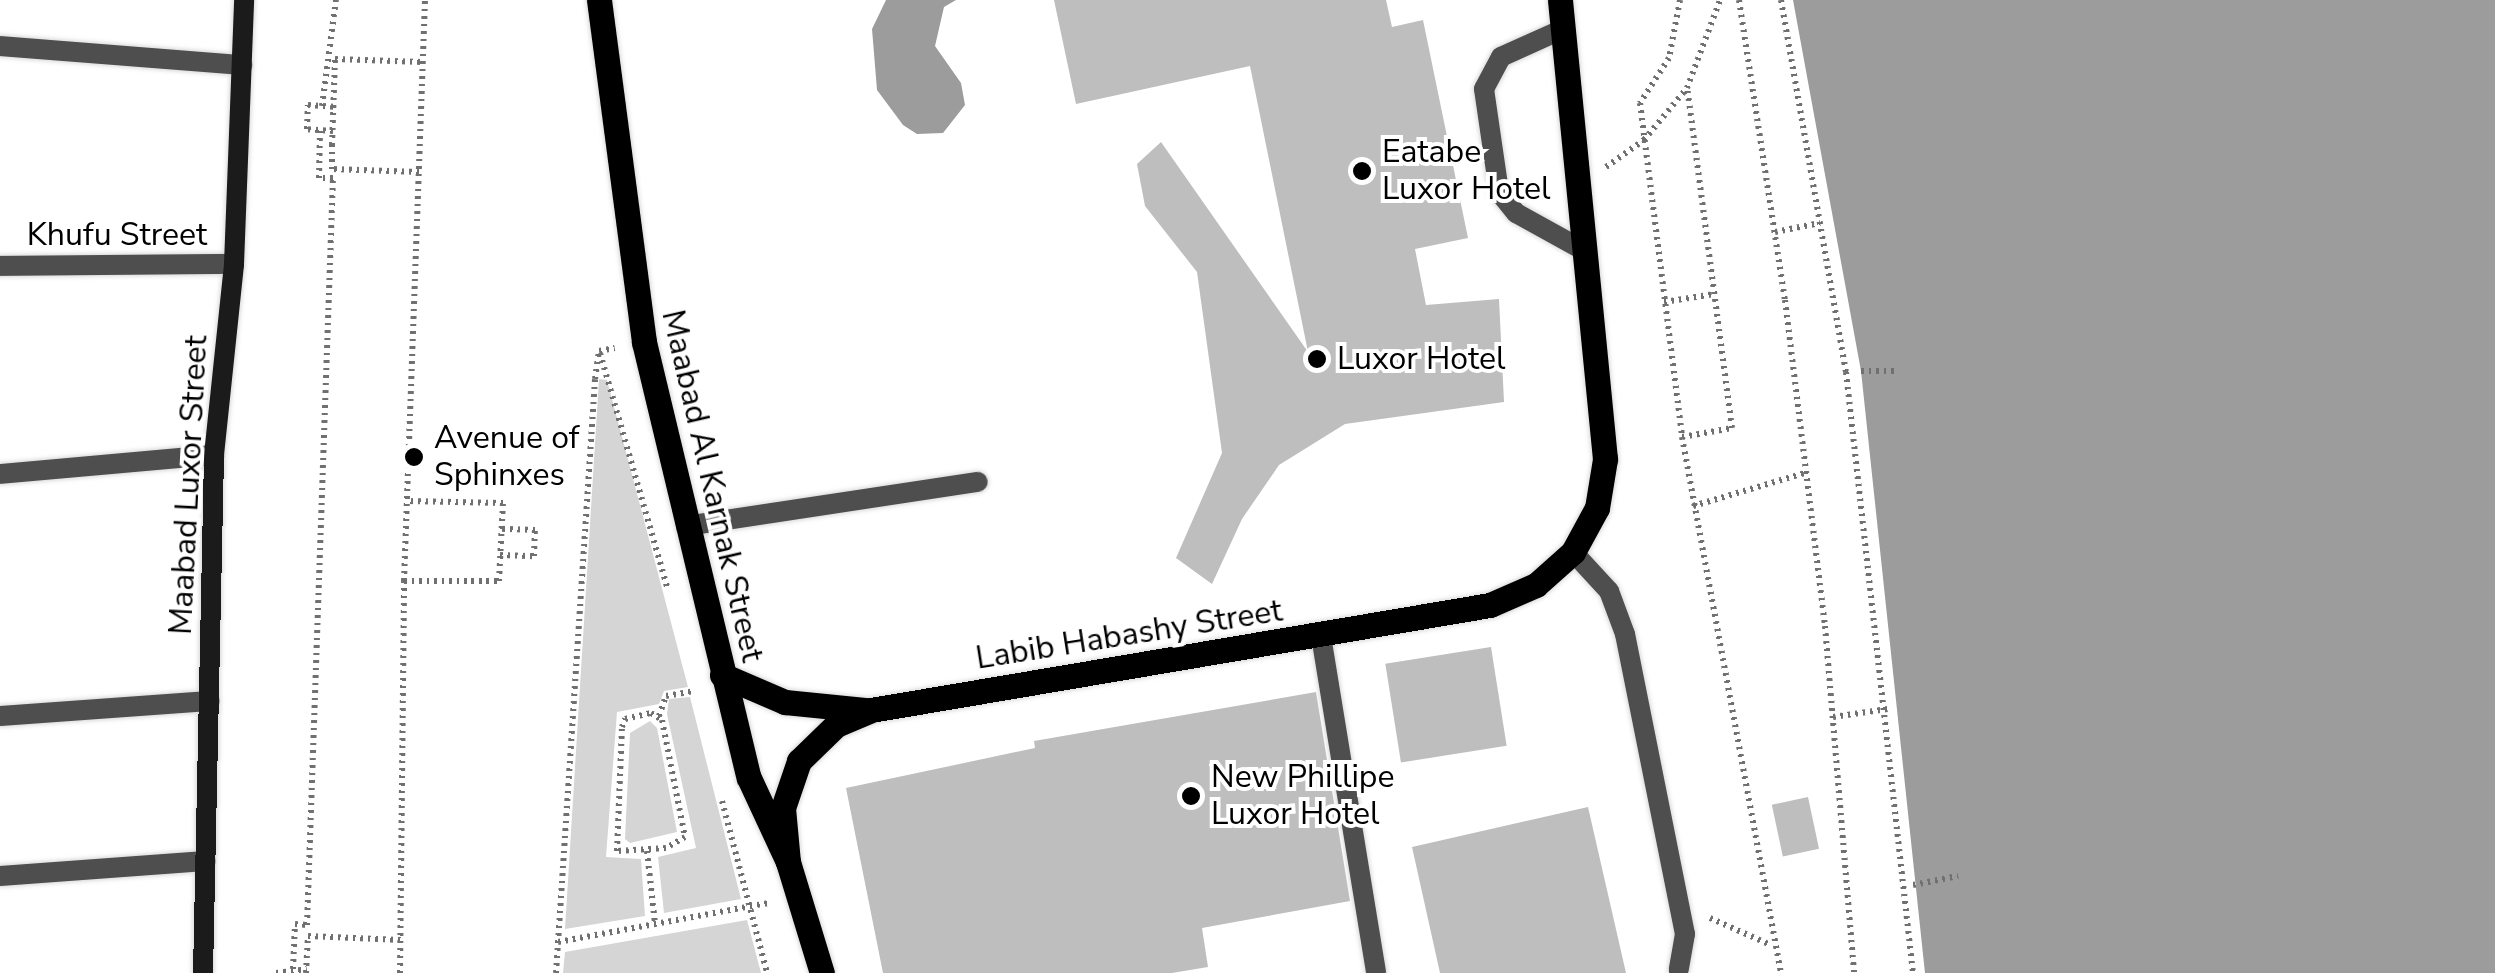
<!DOCTYPE html>
<style>
body{margin:0}
#map{position:relative;width:2495px;height:973px;overflow:hidden;background:#fff;font-family:"Nunito Sans",sans-serif}
div>[style]{position:absolute}
.green>*{inset:0;background:#d5d5d5}
.water>*{inset:0;background:#9c9c9c}
.building>*{inset:0;background:#bebebe;transform-origin:0 0}
.path>*{height:6px;margin-top:-3px;transform-origin:0;background:repeating-linear-gradient(90deg,#707070 0 2.5px,transparent 0 7.5px)}
.roads{filter:drop-shadow(0 0 2px #dbdbdb) drop-shadow(0 0 2px #dbdbdb)}
.lane>*{height:20px;margin:-10px;padding:0 10px;transform-origin:10px;border-radius:10px;background:#4e4e4e}
.street>*{height:20px;margin:-10px;padding:0 10px;transform-origin:10px;border-radius:10px;background:#4e4e4e}
.secondary>*{height:20px;margin:-10px;padding:0 10px;transform-origin:10px;border-radius:10px;background:#1b1b1b}
.primary>*{height:25px;margin:-12.5px;padding:0 12.5px;transform-origin:12.5px;border-radius:12.5px;background:#000}
.dots>*{width:28px;height:28px;translate:-50% -50%;box-sizing:border-box;border:5px solid #fff;border-radius:50%}
span{translate:-50% -50%;white-space:nowrap;text-align:center;line-height:1.15;-webkit-text-stroke:8px #fff;paint-order:stroke}
.poi-label{font-size:32px;color:#000}
.left{translate:0 -50%;text-align:left}
.street-label{font-size:32px;color:#000}
</style>
<div id="map">
<div class="green">
<div style="clip-path:polygon(599px 379px,607px 380px,688px 687px,664px 691px,659px 704px,617px 712px,606px 857px,641px 859px,645px 916px,565px 929px)"></div>
<div style="clip-path:polygon(690px 697px,741px 899px,664px 913px,658px 857px,696px 848px,667px 714px,669px 699px)"></div>
<div style="clip-path:polygon(650px 721px,657px 728px,677px 832px,630px 843px,625px 839px,630px 733px)"></div>
<div style="clip-path:polygon(747px 920px,761px 973px,563px 973px,565px 952px)"></div>
</div>
<div class="water">
<div style="clip-path:polygon(886px 0,956px 0,944px 7px,935px 46px,961px 83px,965px 105px,943px 133px,917px 134px,903px 125px,877px 90px,872px 29px)"></div>
<div style="clip-path:polygon(1793px 0,2495px 0,2495px 973px,1925px 973px,1861px 371px)"></div>
</div>
<div class="building">
<div style="clip-path:polygon(1054px 0,1386px 0,1392px 27px,1423px 20px,1468px 238px,1415px 249px,1426px 305px,1499px 299px,1504px 402px,1345px 424px,1279px 465px,1242px 519px,1212px 584px,1176px 558px,1222px 453px,1197px 272px,1145px 206px,1137px 164px,1161px 142px,1308px 352px,1250px 66px,1076px 104px)"></div>
<div style="left:1491px;top:647px;width:100px;height:107px;rotate:81deg"></div>
<div style="clip-path:polygon(1316px 692px,1350px 901px,1202px 928px,1208px 967px,1172px 973px,883px 973px,846px 788px,1035px 748px,1034px 741px)"></div>
<div style="left:1808px;top:797px;width:53px;height:37px;rotate:78deg"></div>
<div style="clip-path:polygon(1588px 807px,1626px 973px,1440px 973px,1412px 847px)"></div>
</div>
<div class="path">
<div style="left:1680px;top:0;width:59px;rotate:100.7deg"></div>
<div style="left:1669px;top:58px;width:54px;rotate:122.8deg"></div>
<div style="left:1640px;top:103px;width:337px;rotate:82.8deg"></div>
<div style="left:1682px;top:437px;width:545px;rotate:79.54deg"></div>
<div style="left:1739px;top:0;width:304px;rotate:81.3deg"></div>
<div style="left:1785px;top:300px;width:328px;rotate:83deg"></div>
<div style="left:1825px;top:626px;width:348px;rotate:85.2deg"></div>
<div style="left:1781px;top:0;width:378px;rotate:80.1deg"></div>
<div style="left:1846px;top:372px;width:605px;rotate:83.64deg"></div>
<div style="left:322px;top:106px;width:107px;rotate:-82.5deg"></div>
<div style="left:333px;top:131px;width:26px;rotate:-176deg"></div>
<div style="left:307px;top:129px;width:24px;rotate:-88deg"></div>
<div style="left:308px;top:105px;width:26px;rotate:4deg"></div>
<div style="left:1606px;top:167px;width:47px;rotate:-35.4deg"></div>
<div style="left:1644px;top:140px;width:67px;rotate:-50.4deg"></div>
<div style="left:1687px;top:88px;width:94px;rotate:-69.4deg"></div>
<div style="left:419px;top:172px;width:87px;rotate:-178deg"></div>
<div style="left:332px;top:169px;width:24px;rotate:-90deg"></div>
<div style="left:332px;top:145px;width:86px;rotate:-88deg"></div>
<div style="left:335px;top:59px;width:87px;rotate:2deg"></div>
<div style="left:1775px;top:232px;width:46px;rotate:-11.3deg"></div>
<div style="left:1664px;top:302px;width:51px;rotate:-9.1deg"></div>
<div style="left:600px;top:353px;width:247px;rotate:74deg"></div>
<div style="left:1861px;top:371px;width:36px"></div>
<div style="left:1682px;top:437px;width:51px;rotate:-10.2deg"></div>
<div style="left:1732px;top:428px;width:343px;rotate:-97.5deg"></div>
<div style="left:1693px;top:506px;width:117px;rotate:-16.4deg"></div>
<div style="left:500px;top:555px;width:34px;rotate:2deg"></div>
<div style="left:534px;top:556px;width:26px;rotate:-88deg"></div>
<div style="left:535px;top:530px;width:34px;rotate:-178deg"></div>
<div style="left:404px;top:581px;width:95px"></div>
<div style="left:499px;top:581px;width:78px;rotate:-87.1deg"></div>
<div style="left:503px;top:503px;width:96px;rotate:-178.8deg"></div>
<div style="left:651px;top:713px;width:13px;rotate:32deg"></div>
<div style="left:662px;top:720px;width:119px;rotate:78.9deg"></div>
<div style="left:685px;top:837px;width:22px;rotate:150deg"></div>
<div style="left:666px;top:848px;width:49px;rotate:176.5deg"></div>
<div style="left:617px;top:851px;width:124px;rotate:-87.7deg"></div>
<div style="left:622px;top:727px;width:9px;rotate:-69deg"></div>
<div style="left:625px;top:719px;width:27px;rotate:-13deg"></div>
<div style="left:659px;top:716px;width:21px;rotate:-71deg"></div>
<div style="left:666px;top:696px;width:28px;rotate:-10deg"></div>
<div style="left:1833px;top:717px;width:55px;rotate:-8.4deg"></div>
<div style="left:722px;top:801px;width:178px;rotate:75.3deg"></div>
<div style="left:647px;top:851px;width:73px;rotate:83.7deg"></div>
<div style="left:1913px;top:885px;width:46px;rotate:-11.3deg"></div>
<div style="left:1710px;top:918px;width:67px;rotate:23.9deg"></div>
<div style="left:558px;top:942px;width:214px;rotate:-10.5deg"></div>
<div style="left:293px;top:969px;width:45px;rotate:-87.5deg"></div>
<div style="left:295px;top:924px;width:12px;rotate:5deg"></div>
<div style="left:307px;top:925px;width:747px;rotate:-88.01deg"></div>
<div style="left:333px;top:178px;width:14px;rotate:180deg"></div>
<div style="left:319px;top:178px;width:48px;rotate:-88.8deg"></div>
<div style="left:276px;top:973px;width:31px;rotate:-7deg"></div>
<div style="left:306px;top:973px;width:37px;rotate:-87deg"></div>
<div style="left:308px;top:936px;width:93px;rotate:2.5deg"></div>
<div style="left:400px;top:973px;width:392px;rotate:-89.4deg"></div>
<div style="left:404px;top:581px;width:581px;rotate:-87.93deg"></div>
<div style="left:556px;top:973px;width:595px;rotate:-86.24deg"></div>
<div style="left:595px;top:379px;width:28px;rotate:-82deg"></div>
<div style="left:599px;top:351px;width:16px;rotate:-11deg"></div>
</div>
<div class="roads">
<div class="lane">
<div style="left:1563px;top:29px;width:68px;rotate:155.7deg"></div>
<div style="left:1501px;top:57px;width:36px;rotate:118deg"></div>
<div style="left:1484px;top:89px;width:104px;rotate:81.7deg"></div>
<div style="left:1499px;top:192px;width:27px;rotate:51deg"></div>
<div style="left:1516px;top:213px;width:77px;rotate:28.9deg"></div>
<div style="left:1573px;top:552px;width:53px;rotate:47.3deg"></div>
<div style="left:1609px;top:591px;width:46px;rotate:69.6deg"></div>
<div style="left:1625px;top:634px;width:306px;rotate:78.7deg"></div>
<div style="left:1685px;top:934px;width:36px;rotate:100deg"></div>
<div style="left:1321px;top:636px;width:341px;rotate:80.7deg"></div>
</div>
<div class="street">
<div style="left:0;top:46px;width:243px;rotate:4.5deg"></div>
<div style="left:0;top:266px;width:234px;rotate:-0.5deg"></div>
<div style="left:0;top:474px;width:215px;rotate:-5.1deg"></div>
<div style="left:686px;top:526px;width:295px;rotate:-8.6deg"></div>
<div style="left:0;top:716px;width:210px;rotate:-4.1deg"></div>
<div style="left:0;top:876px;width:206px;rotate:-4.2deg"></div>
</div>
<div class="secondary">
<div style="left:203px;top:973px;width:518px;rotate:-88.78deg"></div>
<div style="left:214px;top:455px;width:192px;rotate:-84deg"></div>
<div style="left:234px;top:264px;width:264px;rotate:-87.8deg"></div>
</div>
<div class="primary">
<div style="left:599px;top:0;width:345px;rotate:82.5deg"></div>
<div style="left:644px;top:342px;width:448px;rotate:76.5deg"></div>
<div style="left:749px;top:778px;width:93px;rotate:65.1deg"></div>
<div style="left:788px;top:862px;width:116px;rotate:73deg"></div>
<div style="left:722px;top:675px;width:69px;rotate:23.2deg"></div>
<div style="left:785px;top:702px;width:80px;rotate:5.7deg"></div>
<div style="left:788px;top:862px;width:54px;rotate:-95.3deg"></div>
<div style="left:783px;top:808px;width:50px;rotate:-71.2deg"></div>
<div style="left:799px;top:761px;width:52px;rotate:-44.2deg"></div>
<div style="left:836px;top:725px;width:38px;rotate:-23deg"></div>
<div style="left:871px;top:710px;width:628px;rotate:-9.63deg"></div>
<div style="left:1490px;top:605px;width:50px;rotate:-23.5deg"></div>
<div style="left:1536px;top:585px;width:50px;rotate:-41.7deg"></div>
<div style="left:1573px;top:552px;width:50px;rotate:-61.4deg"></div>
<div style="left:1597px;top:508px;width:50px;rotate:-80.7deg"></div>
<div style="left:1605px;top:459px;width:461px;rotate:-95.6deg"></div>
</div>
</div>
<div class="dots">
<div style="left:1362px;top:171px;background:#000"></div>
<div style="left:1317px;top:359px;background:#000"></div>
<div style="left:414px;top:457px;background:#000"></div>
<div style="left:1191px;top:796px;background:#000"></div>
</div>
<div class="poi-label">
<span class="left" style="left:1382px;top:171px">Eatabe<br>Luxor Hotel</span>
<span class="left" style="left:1337px;top:359px">Luxor Hotel</span>
<span class="left" style="left:434px;top:457px">Avenue of<br>Sphinxes</span>
<span class="left" style="left:1211px;top:796px">New Phillipe<br>Luxor Hotel</span>
</div>
<div class="street-label">
<span style="left:117px;top:235px">Khufu Street</span>
<span style="left:189px;top:485px;rotate:-87deg">Maabad Luxor Street</span>
<span style="left:712px;top:486px;rotate:77deg">Maabad Al Karnak Street</span>
<span style="left:1129px;top:635px;rotate:-9deg">Labib Habashy Street</span>
</div>
</div>
